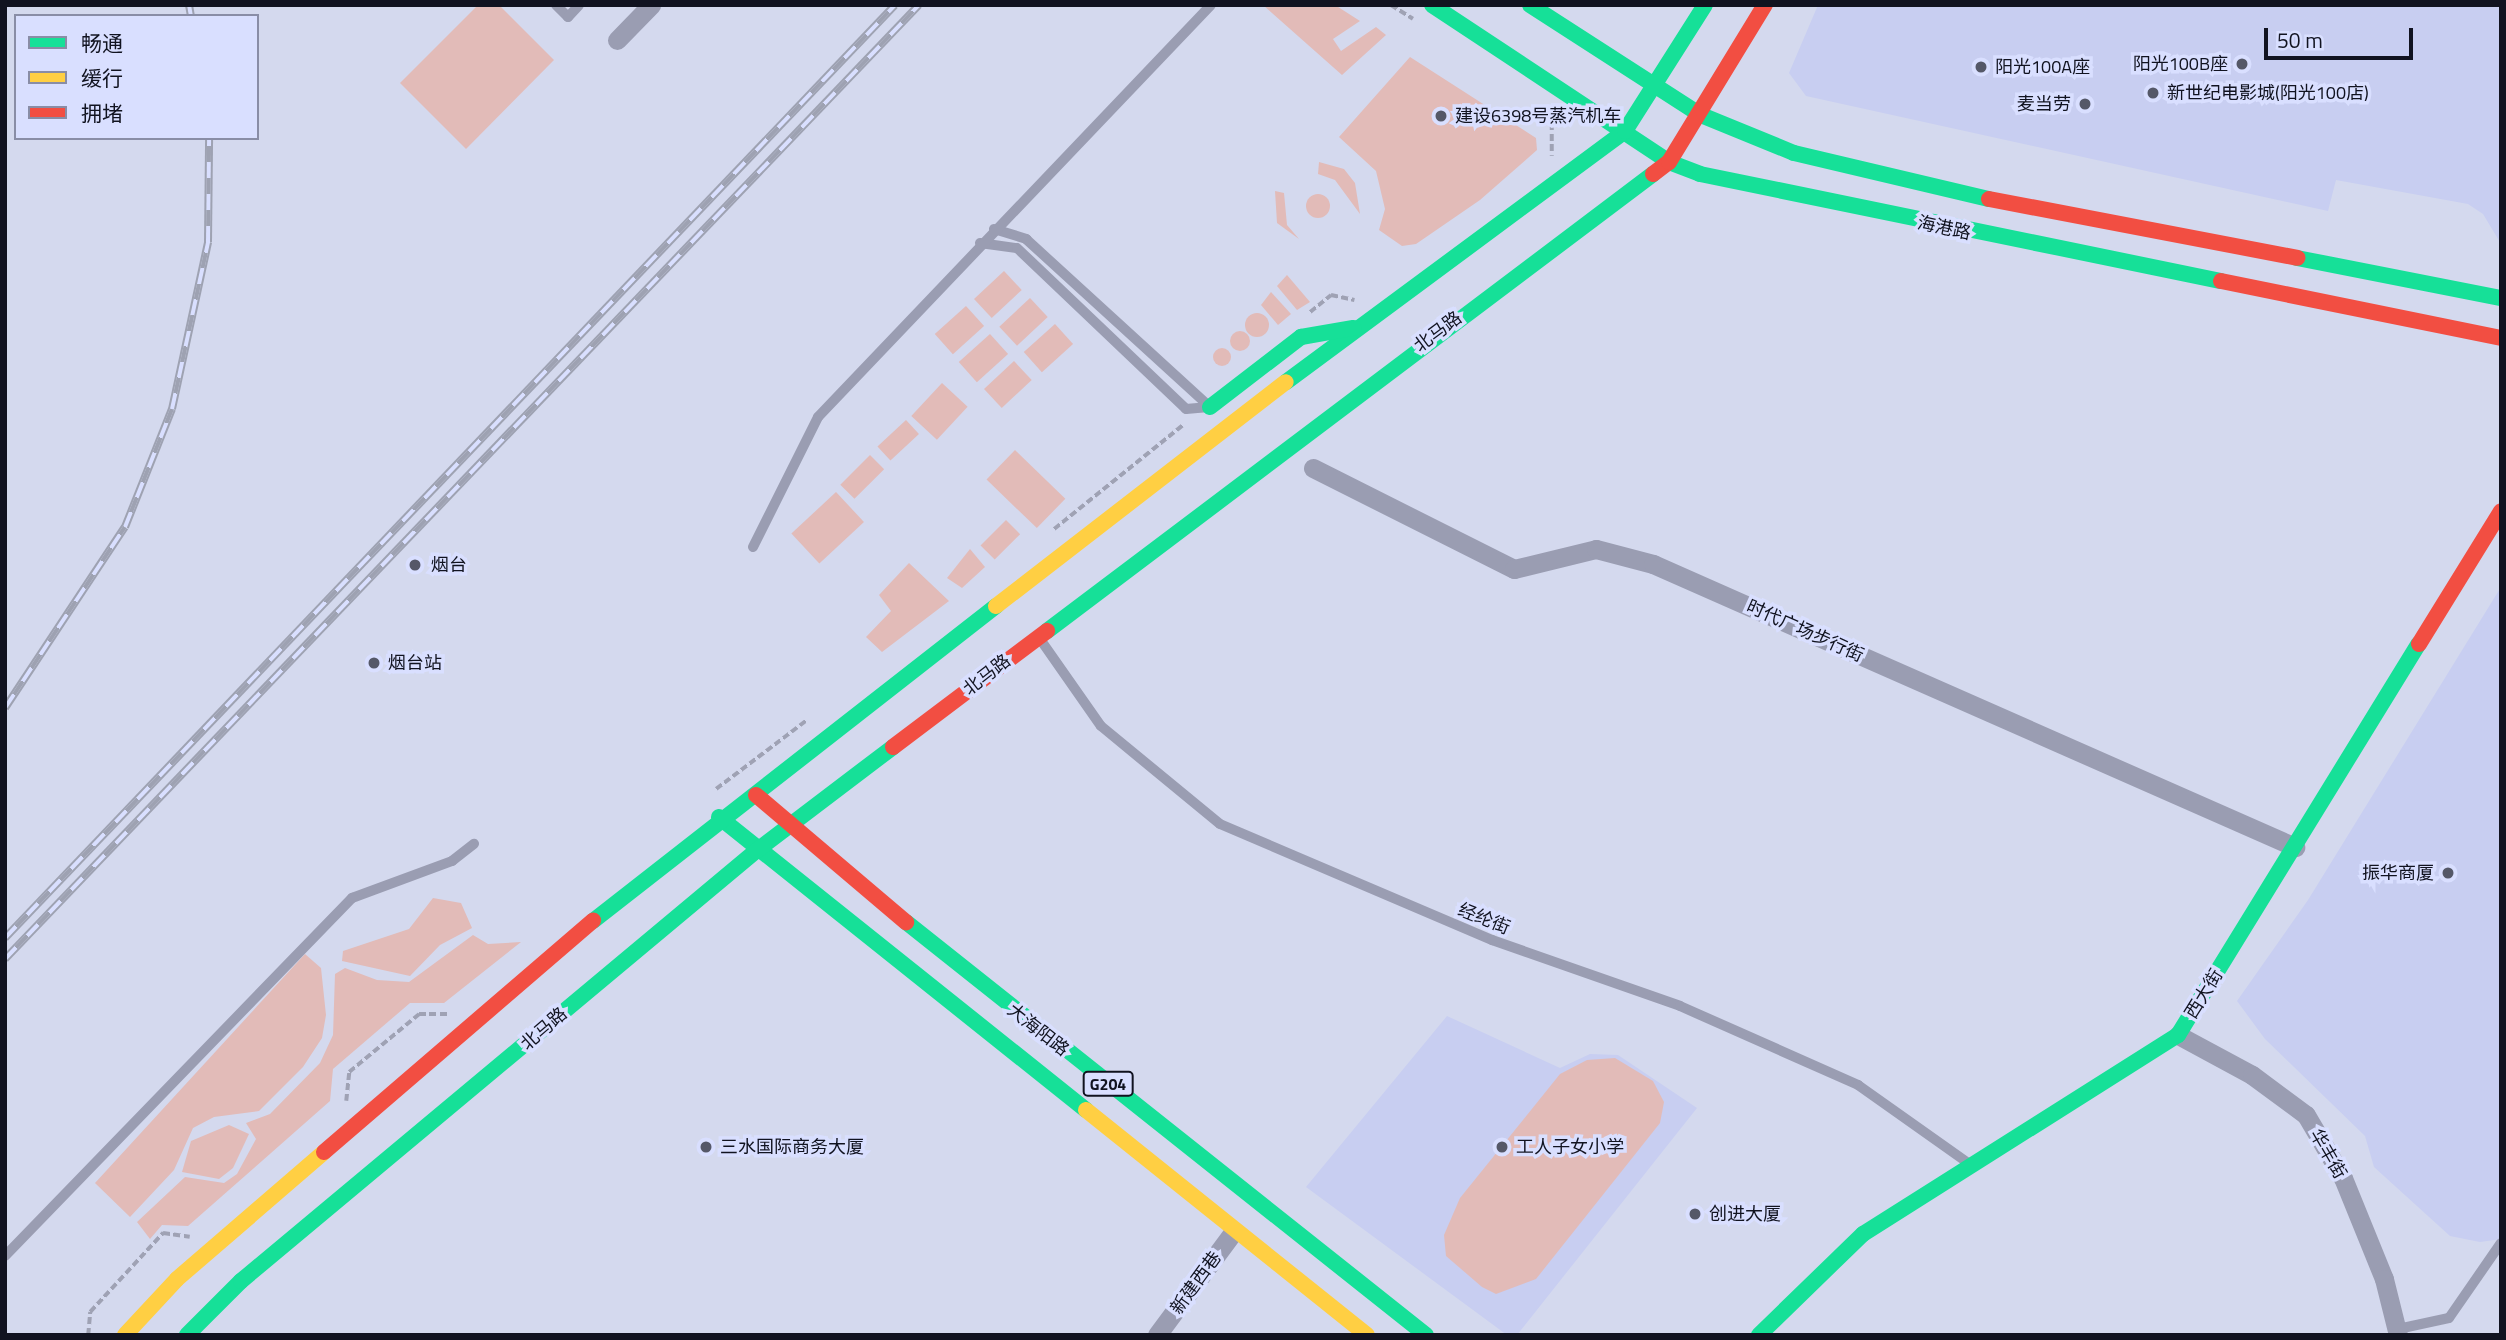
<!DOCTYPE html>
<meta charset="utf-8">
<style>
body{margin:0}
#map{position:relative;width:2506px;height:1340px;overflow:hidden;background:#d4d9ee;font-family:"Titillium Web","Noto Sans SC",sans-serif}
div>[style]{position:absolute}
.built>*{inset:0;background:#c8cef1}
.green>*{inset:0;background:#e2bbb8;transform-origin:0 0}
.round{border-radius:50%}
.path>*{height:3.5px;margin-top:-1.75px;transform-origin:0;background:repeating-linear-gradient(90deg,#9fa2b4 0 7px,transparent 0 10.5px)}
.lane>*{height:10px;margin:-5px;padding:0 5px;transform-origin:5px;border-radius:5px;background:#9a9db2}
.street>*{height:19px;margin:-9.5px;padding:0 9.5px;transform-origin:9.5px;border-radius:9.5px;background:#9a9db2}
.fast>*{height:16px;margin:-8px;padding:0 8px;transform-origin:8px;border-radius:8px;background:#16e098}
.slow>*{height:16px;margin:-8px;padding:0 8px;transform-origin:8px;border-radius:8px;background:#ffcf43}
.jam>*{height:16px;margin:-8px;padding:0 8px;transform-origin:8px;border-radius:8px;background:#f24e42}
.rail>*{height:8px;margin-top:-4px;transform-origin:0;background:repeating-linear-gradient(90deg,#d9dfff 0 16px,#9ea2b2 0 32px);box-sizing:border-box;border-block:2px solid #9ea2b2}
.dots>*{width:19px;height:19px;translate:-50% -50%;box-sizing:border-box;border:4px solid #d9dfff;border-radius:50%}
span{translate:-50% -50%;white-space:nowrap;text-align:center;line-height:1.15;-webkit-text-stroke:7px #d9dfff;paint-order:stroke}
.shield-label span{padding:2px 5px;background:#d9dfff;border:2px solid;border-radius:5px;-webkit-text-stroke-width:0}
.shield-label{font-size:16px;color:#111320;font-weight:700}
.poi-label{font-size:18px;color:#111320}
.right{translate:-100% -50%;text-align:right}
.left{translate:0 -50%;text-align:left}
.street-label{font-size:18px;color:#111320}
.frame{position:absolute;inset:0;border:7px solid #111320;pointer-events:none}
.legend{position:absolute;left:14px;top:14px;width:245px;height:126px;box-sizing:border-box;background:#d9dfff;border:2px solid #898da6;margin:0;padding:9px 12px;list-style:none;font-size:21px;color:#111320}
.legend li{display:flex;align-items:center;gap:14px;height:35px}
.legend b{width:35px;border:2px solid #898da6}
.scale{position:absolute;left:2264px;top:28px;width:149px;height:32px;box-sizing:border-box;border:4px solid #111320;border-top:0;padding-left:9px;font-size:21px;line-height:24px;white-space:nowrap;color:#111320;-webkit-text-stroke:5px #d9dfff;paint-order:stroke}
</style>
<div id="map">
<div class="built">
<div style="clip-path:polygon(1818px 5px,2501px 5px,2501px 244px,2483px 214px,2468px 204px,2336px 180px,2328px 211px,1806px 96px,1789px 73px)"></div>
<div style="clip-path:polygon(2501px 587px,2501px 1239px,2480px 1242px,2450px 1236px,2374px 1167px,2365px 1136px,2265px 1039px,2237px 1001px,2308px 900px)"></div>
<div style="clip-path:polygon(1447px 1016px,1560px 1068px,1590px 1054px,1618px 1055px,1697px 1108px,1517px 1335px,1507px 1335px,1306px 1187px)"></div>
</div>
<div class="green">
<div style="clip-path:polygon(478px 5px,499px 5px,554px 60px,466px 149px,400px 83px)"></div>
<div style="clip-path:polygon(1263px 5px,1335px 5px,1360px 21px,1333px 39px,1341px 51px,1376px 27px,1386px 35px,1342px 75px)"></div>
<div style="clip-path:polygon(1410px 57px,1536px 138px,1537px 150px,1480px 200px,1416px 244px,1402px 246px,1379px 230px,1385px 209px,1376px 171px,1339px 137px)"></div>
<div style="clip-path:polygon(1319px 162px,1344px 169px,1355px 183px,1360px 214px,1335px 180px,1318px 174px)"></div>
<div style="clip-path:polygon(1275px 191px,1284px 193px,1287px 225px,1299px 239px,1277px 223px)"></div>
<div class="round" style="left:1306px;top:194px;width:24px;height:24px"></div>
<div style="left:1004px;top:271px;width:26px;height:41px;rotate:47deg"></div>
<div style="clip-path:polygon(1287px 275px,1310px 302px,1297px 310px,1277px 286px)"></div>
<div style="clip-path:polygon(1271px 292px,1291px 314px,1278px 325px,1261px 305px)"></div>
<div style="left:1030px;top:298px;width:26px;height:42px;rotate:47deg"></div>
<div style="left:966px;top:306px;width:27px;height:42px;rotate:48deg"></div>
<div class="round" style="left:1245px;top:313px;width:24px;height:24px"></div>
<div style="left:1055px;top:324px;width:27px;height:42px;rotate:48deg"></div>
<div class="round" style="left:1230px;top:331px;width:20px;height:20px"></div>
<div style="left:990px;top:334px;width:27px;height:42px;rotate:48deg"></div>
<div class="round" style="left:1213px;top:348px;width:18px;height:18px"></div>
<div style="left:1014px;top:361px;width:26px;height:41px;rotate:47deg"></div>
<div style="left:942px;top:383px;width:35px;height:45px;rotate:43deg"></div>
<div style="left:906px;top:420px;width:19px;height:39px;rotate:47deg"></div>
<div style="left:1015px;top:450px;width:70px;height:41px;rotate:44deg"></div>
<div style="left:870px;top:455px;width:20px;height:42px;rotate:45deg"></div>
<div style="left:836px;top:492px;width:41px;height:61px;rotate:47deg"></div>
<div style="left:1006px;top:520px;width:20px;height:36px;rotate:45deg"></div>
<div style="clip-path:polygon(970px 549px,985px 567px,962px 588px,947px 578px)"></div>
<div style="clip-path:polygon(909px 563px,949px 601px,882px 652px,866px 637px,891px 611px,879px 595px)"></div>
<div style="clip-path:polygon(433px 898px,461px 903px,472px 928px,440px 945px,410px 976px,342px 961px,343px 951px,409px 929px)"></div>
<div style="clip-path:polygon(473px 935px,488px 944px,521px 942px,444px 1003px,410px 1003px,333px 1069px,330px 1101px,188px 1226px,162px 1225px,150px 1239px,137px 1222px,185px 1177px,224px 1183px,237px 1174px,256px 1139px,246px 1123px,270px 1114px,320px 1063px,333px 1035px,335px 974px,345px 968px,377px 980px,409px 982px)"></div>
<div style="clip-path:polygon(305px 954px,321px 968px,326px 1015px,322px 1038px,303px 1067px,259px 1111px,214px 1117px,193px 1128px,174px 1170px,130px 1217px,95px 1183px)"></div>
<div style="clip-path:polygon(1615px 1058px,1653px 1081px,1664px 1102px,1660px 1123px,1536px 1279px,1496px 1294px,1482px 1287px,1446px 1256px,1444px 1235px,1460px 1198px,1560px 1074px,1587px 1060px)"></div>
<div style="clip-path:polygon(229px 1125px,249px 1134px,233px 1168px,219px 1179px,182px 1172px,191px 1141px)"></div>
</div>
<div class="path">
<div style="left:1391px;top:5px;width:26px;rotate:32deg"></div>
<div style="left:1552px;top:113px;width:43px;rotate:90deg"></div>
<div style="left:1310px;top:312px;width:27px;rotate:-39deg"></div>
<div style="left:1331px;top:295px;width:24px;rotate:12deg"></div>
<div style="left:1054px;top:529px;width:167px;rotate:-38.9deg"></div>
<div style="left:716px;top:789px;width:114px;rotate:-37.2deg"></div>
<div style="left:346px;top:1101px;width:29px;rotate:-84deg"></div>
<div style="left:349px;top:1072px;width:91px;rotate:-39.6deg"></div>
<div style="left:419px;top:1014px;width:28px"></div>
<div style="left:88px;top:1335px;width:23px;rotate:-85deg"></div>
<div style="left:90px;top:1312px;width:108px;rotate:-47.3deg"></div>
<div style="left:163px;top:1233px;width:27px;rotate:8deg"></div>
</div>
<div class="lane">
<div style="left:556px;top:5px;width:17px;rotate:45deg"></div>
<div style="left:568px;top:17px;width:16px;rotate:-47deg"></div>
<div style="left:994px;top:229px;width:34px;rotate:17deg"></div>
<div style="left:1026px;top:239px;width:249px;rotate:42.4deg"></div>
<div style="left:980px;top:243px;width:37px;rotate:8deg"></div>
<div style="left:1017px;top:248px;width:233px;rotate:43.6deg"></div>
<div style="left:1186px;top:409px;width:23px;rotate:-5deg"></div>
<div style="left:753px;top:547px;width:145px;rotate:-63.4deg"></div>
<div style="left:818px;top:417px;width:569px;rotate:-46.35deg"></div>
<div style="left:1040px;top:639px;width:106px;rotate:55deg"></div>
<div style="left:1101px;top:726px;width:154px;rotate:39.5deg"></div>
<div style="left:1220px;top:824px;width:296px;rotate:23.1deg"></div>
<div style="left:1492px;top:940px;width:199px;rotate:19.3deg"></div>
<div style="left:1680px;top:1006px;width:195px;rotate:23.9deg"></div>
<div style="left:1858px;top:1085px;width:135px;rotate:35.3deg"></div>
<div style="left:5px;top:1256px;width:499px;rotate:-45.9deg"></div>
<div style="left:352px;top:898px;width:107px;rotate:-20.3deg"></div>
<div style="left:452px;top:861px;width:28px;rotate:-38deg"></div>
<div style="left:2398px;top:1329px;width:52px;rotate:-12.2deg"></div>
<div style="left:2449px;top:1318px;width:91px;rotate:-55.3deg"></div>
</div>
<div class="street">
<div style="left:617px;top:40px;width:49px;rotate:-45.8deg"></div>
<div style="left:1313px;top:468px;width:225px;rotate:26.7deg"></div>
<div style="left:1514px;top:569px;width:84px;rotate:-13.7deg"></div>
<div style="left:1596px;top:549px;width:59px;rotate:14.7deg"></div>
<div style="left:1653px;top:564px;width:702px;rotate:23.79deg"></div>
<div style="left:2178px;top:1035px;width:84px;rotate:28.4deg"></div>
<div style="left:2252px;top:1075px;width:67px;rotate:36.5deg"></div>
<div style="left:2306px;top:1115px;width:73px;rotate:59.6deg"></div>
<div style="left:2343px;top:1178px;width:109px;rotate:67.9deg"></div>
<div style="left:2384px;top:1279px;width:58px;rotate:76deg"></div>
<div style="left:1157px;top:1335px;width:129px;rotate:-53.5deg"></div>
</div>
<div class="fast">
<div style="left:1432px;top:5px;width:284px;rotate:33.5deg"></div>
<div style="left:1669px;top:162px;width:33px;rotate:21deg"></div>
<div style="left:1700px;top:174px;width:532px;rotate:11.61deg"></div>
<div style="left:1530px;top:5px;width:203px;rotate:32.8deg"></div>
<div style="left:1701px;top:115px;width:100px;rotate:22.2deg"></div>
<div style="left:1794px;top:153px;width:200px;rotate:13.3deg"></div>
<div style="left:2297px;top:258px;width:208px;rotate:11.1deg"></div>
<div style="left:1286px;top:382px;width:422px;rotate:-36.5deg"></div>
<div style="left:1625px;top:131px;width:149px;rotate:-57.6deg"></div>
<div style="left:1210px;top:407px;width:115px;rotate:-37.6deg"></div>
<div style="left:1301px;top:337px;width:53px;rotate:-9.8deg"></div>
<div style="left:1047px;top:631px;width:759px;rotate:-37.02deg"></div>
<div style="left:719px;top:817px;width:470px;rotate:38.6deg"></div>
<div style="left:593px;top:921px;width:512px;rotate:-38.01deg"></div>
<div style="left:906px;top:922px;width:664px;rotate:38.46deg"></div>
<div style="left:187px;top:1335px;width:76px;rotate:-45deg"></div>
<div style="left:241px;top:1281px;width:671px;rotate:-39.86deg"></div>
<div style="left:756px;top:851px;width:172px;rotate:-37.2deg"></div>
<div style="left:1759px;top:1335px;width:145px;rotate:-44.2deg"></div>
<div style="left:1863px;top:1234px;width:373px;rotate:-32.3deg"></div>
<div style="left:2178px;top:1035px;width:459px;rotate:-58.4deg"></div>
</div>
<div class="slow">
<div style="left:996px;top:606px;width:366px;rotate:-37.7deg"></div>
<div style="left:1086px;top:1110px;width:360px;rotate:38.7deg"></div>
<div style="left:125px;top:1335px;width:76px;rotate:-47.1deg"></div>
<div style="left:177px;top:1279px;width:194px;rotate:-40.8deg"></div>
</div>
<div class="jam">
<div style="left:1653px;top:174px;width:20px;rotate:-37deg"></div>
<div style="left:1669px;top:162px;width:184px;rotate:-58.6deg"></div>
<div style="left:1989px;top:199px;width:314px;rotate:10.8deg"></div>
<div style="left:2221px;top:281px;width:286px;rotate:11.5deg"></div>
<div style="left:2419px;top:644px;width:156px;rotate:-58.3deg"></div>
<div style="left:893px;top:747px;width:193px;rotate:-37deg"></div>
<div style="left:756px;top:795px;width:197px;rotate:40.3deg"></div>
<div style="left:324px;top:1152px;width:355px;rotate:-40.7deg"></div>
</div>
<div class="rail">
<div style="left:189px;top:5px;width:11px;rotate:80deg"></div>
<div style="left:5px;top:708px;width:217px;rotate:-56.5deg"></div>
<div style="left:125px;top:527px;width:127px;rotate:-68.3deg"></div>
<div style="left:172px;top:409px;width:171px;rotate:-77.8deg"></div>
<div style="left:208px;top:242px;width:104px;rotate:-89.4deg"></div>
<div style="left:5px;top:938px;width:1289px;rotate:-46.35deg"></div>
<div style="left:5px;top:959px;width:1321px;rotate:-46.23deg"></div>
</div>
<div class="dots">
<div style="left:2242px;top:64px;background:#555868"></div>
<div style="left:1981px;top:67px;background:#555868"></div>
<div style="left:2153px;top:93px;background:#555868"></div>
<div style="left:2085px;top:104px;background:#555868"></div>
<div style="left:1441px;top:116px;background:#555868"></div>
<div style="left:415px;top:565px;background:#555868"></div>
<div style="left:374px;top:663px;background:#555868"></div>
<div style="left:2448px;top:873px;background:#555868"></div>
<div style="left:706px;top:1147px;background:#555868"></div>
<div style="left:1502px;top:1147px;background:#555868"></div>
<div style="left:1695px;top:1214px;background:#555868"></div>
</div>
<div class="shield-label">
<span style="left:1108px;top:1084px">G204</span>
</div>
<div class="poi-label">
<span class="right" style="left:2228px;top:64px">阳光100B座</span>
<span class="left" style="left:1995px;top:67px">阳光100A座</span>
<span class="left" style="left:2167px;top:93px">新世纪电影城(阳光100店)</span>
<span class="right" style="left:2071px;top:104px">麦当劳</span>
<span class="left" style="left:1455px;top:116px">建设6398号蒸汽机车</span>
<span class="left" style="left:431px;top:565px">烟台</span>
<span class="left" style="left:388px;top:663px">烟台站</span>
<span class="right" style="left:2434px;top:873px">振华商厦</span>
<span class="left" style="left:720px;top:1147px">三水国际商务大厦</span>
<span class="left" style="left:1516px;top:1147px">工人子女小学</span>
<span class="left" style="left:1709px;top:1214px">创进大厦</span>
</div>
<div class="street-label">
<span style="left:1944px;top:228px;rotate:12deg">海港路</span>
<span style="left:1438px;top:332px;rotate:-37deg">北马路</span>
<span style="left:1805px;top:631px;rotate:24deg">时代广场步行街</span>
<span style="left:987px;top:675px;rotate:-38deg">北马路</span>
<span style="left:1484px;top:919px;rotate:22deg">经纶街</span>
<span style="left:2204px;top:994px;rotate:-58deg">西大街</span>
<span style="left:544px;top:1029px;rotate:-41deg">北马路</span>
<span style="left:1038px;top:1030px;rotate:38deg">大海阳路</span>
<span style="left:2328px;top:1154px;rotate:60deg">华丰街</span>
<span style="left:1196px;top:1283px;rotate:-54deg">新建西巷</span>
</div>
<div class="frame"></div>
<ul class="legend">
<li><b style="height:9px;background:#16e098"></b>畅通</li>
<li><b style="height:9px;background:#ffcf43"></b>缓行</li>
<li><b style="height:9px;background:#f24e42"></b>拥堵</li>
</ul>
<div class="scale">50 m</div>
</div>
